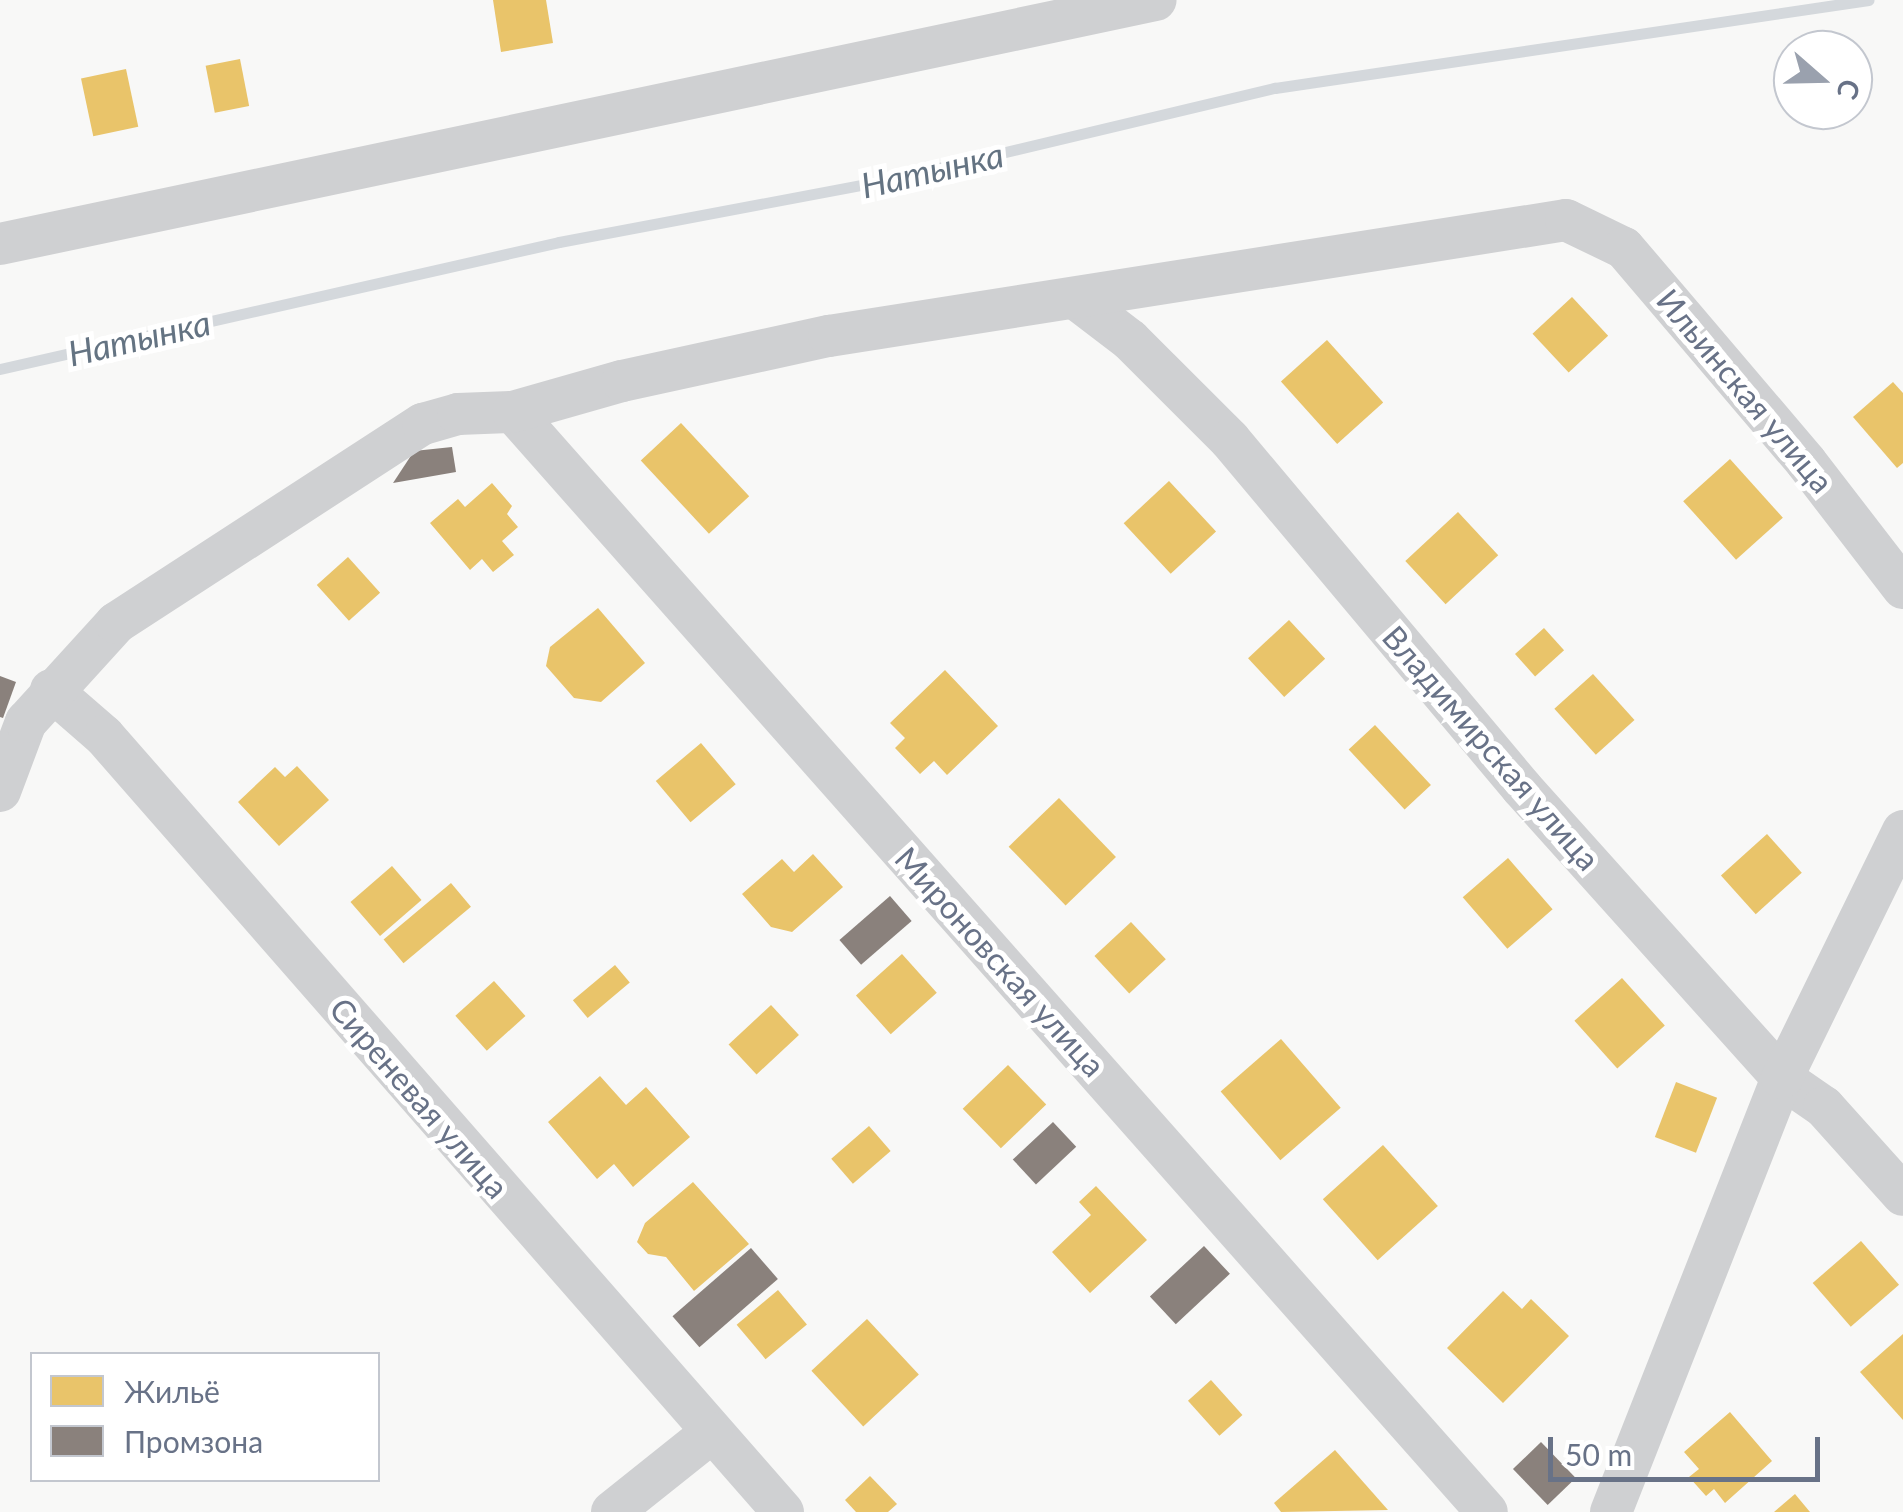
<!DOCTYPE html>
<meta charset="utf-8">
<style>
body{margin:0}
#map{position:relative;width:1903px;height:1512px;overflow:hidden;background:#f8f8f7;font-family:Lato,sans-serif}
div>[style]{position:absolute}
.homes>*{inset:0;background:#e9c46a;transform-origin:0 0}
.industry>*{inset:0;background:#8a817c;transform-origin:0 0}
.stream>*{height:11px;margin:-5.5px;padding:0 5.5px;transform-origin:5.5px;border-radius:5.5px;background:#d4d8dc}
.minor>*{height:42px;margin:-21px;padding:0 21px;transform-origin:21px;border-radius:21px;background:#cfd0d2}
span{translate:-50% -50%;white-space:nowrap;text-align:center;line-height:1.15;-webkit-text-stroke:10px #fff;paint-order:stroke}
.street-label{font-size:32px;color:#687287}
.water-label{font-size:35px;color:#647382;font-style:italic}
.legend{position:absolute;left:30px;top:1352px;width:350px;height:130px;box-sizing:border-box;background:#fff;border:2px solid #c3c7cf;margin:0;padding:12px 18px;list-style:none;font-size:30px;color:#687287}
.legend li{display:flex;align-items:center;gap:20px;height:50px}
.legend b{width:50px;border:2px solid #c3c7cf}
.north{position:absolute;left:1773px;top:30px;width:100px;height:100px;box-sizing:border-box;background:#fff;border:2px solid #c3c7cf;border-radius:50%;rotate:110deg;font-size:28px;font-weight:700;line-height:40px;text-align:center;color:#687287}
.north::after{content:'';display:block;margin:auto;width:35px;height:45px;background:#9aa1ae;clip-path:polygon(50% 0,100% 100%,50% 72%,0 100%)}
.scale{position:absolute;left:1548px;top:1437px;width:272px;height:45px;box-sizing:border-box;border:5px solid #687287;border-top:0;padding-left:12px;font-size:30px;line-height:35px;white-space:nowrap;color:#687287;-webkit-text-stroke:8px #fff;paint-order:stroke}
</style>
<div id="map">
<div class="homes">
<div style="clip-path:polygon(493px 0,546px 0,553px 43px,501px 52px)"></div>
<div style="left:240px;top:59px;width:48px;height:35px;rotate:79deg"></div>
<div style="left:126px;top:69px;width:59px;height:46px;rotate:78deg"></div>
<div style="left:1572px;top:297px;width:53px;height:54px;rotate:47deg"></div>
<div style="left:1327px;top:340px;width:84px;height:62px;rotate:48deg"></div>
<div style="clip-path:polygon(1893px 382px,1903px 393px,1903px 463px,1897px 468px,1853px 417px)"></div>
<div style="left:681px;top:423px;width:100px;height:55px;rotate:47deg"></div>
<div style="left:1730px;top:459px;width:79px;height:63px;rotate:48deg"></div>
<div style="left:1169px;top:481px;width:69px;height:62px;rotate:47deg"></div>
<div style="clip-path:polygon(492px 483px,512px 506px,507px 514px,518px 527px,502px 541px,514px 555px,493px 572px,482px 559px,470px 570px,430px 523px,458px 499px,465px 507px)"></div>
<div style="left:1458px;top:512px;width:59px;height:72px;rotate:47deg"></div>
<div style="left:348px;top:557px;width:48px;height:42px;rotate:48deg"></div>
<div style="clip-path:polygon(598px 608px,645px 663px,601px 702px,574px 698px,546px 666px,550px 647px)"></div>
<div style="left:1289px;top:620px;width:53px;height:56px;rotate:47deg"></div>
<div style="left:1544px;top:628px;width:30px;height:39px;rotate:48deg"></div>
<div style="clip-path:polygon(945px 670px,998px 726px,947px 775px,934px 761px,920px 774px,895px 748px,905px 738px,890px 723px)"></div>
<div style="left:1593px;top:674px;width:62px;height:52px;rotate:48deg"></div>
<div style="left:1375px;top:725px;width:82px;height:36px;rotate:47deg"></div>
<div style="left:701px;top:743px;width:54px;height:59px;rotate:50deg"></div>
<div style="clip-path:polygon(297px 766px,329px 800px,279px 846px,238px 802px,275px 767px,285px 777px)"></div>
<div style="left:1059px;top:798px;width:82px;height:70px;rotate:46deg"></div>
<div style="left:1767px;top:834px;width:52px;height:62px;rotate:48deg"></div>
<div style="clip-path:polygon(813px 854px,843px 887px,792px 932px,771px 927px,742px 894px,782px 859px,794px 872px)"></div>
<div style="left:1508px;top:858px;width:68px;height:60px;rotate:49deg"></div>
<div style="left:392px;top:866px;width:45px;height:55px;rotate:49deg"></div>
<div style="left:451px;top:883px;width:31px;height:88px;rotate:50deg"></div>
<div style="left:1131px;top:922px;width:51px;height:50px;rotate:47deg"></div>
<div style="left:902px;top:954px;width:52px;height:62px;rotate:48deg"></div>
<div style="left:615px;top:965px;width:23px;height:55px;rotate:50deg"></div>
<div style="left:1622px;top:978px;width:64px;height:64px;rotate:48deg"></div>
<div style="left:494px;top:981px;width:47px;height:52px;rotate:48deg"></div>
<div style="left:771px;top:1005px;width:41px;height:58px;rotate:47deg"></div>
<div style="left:1281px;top:1039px;width:91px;height:80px;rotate:49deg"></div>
<div style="left:1008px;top:1065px;width:55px;height:63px;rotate:46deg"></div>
<div style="clip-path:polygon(600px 1076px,626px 1105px,646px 1087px,690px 1137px,633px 1187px,614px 1164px,597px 1179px,548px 1122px)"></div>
<div style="left:1676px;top:1082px;width:44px;height:59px;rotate:21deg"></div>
<div style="left:869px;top:1126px;width:33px;height:50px;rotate:49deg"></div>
<div style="left:1383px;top:1145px;width:82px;height:81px;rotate:48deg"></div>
<div style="clip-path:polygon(693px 1182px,749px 1244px,694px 1291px,666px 1257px,648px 1254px,637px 1242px,645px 1223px)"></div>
<div style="clip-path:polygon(1096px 1186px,1147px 1240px,1090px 1293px,1052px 1252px,1091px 1215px,1079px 1202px)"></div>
<div style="left:1861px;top:1241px;width:58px;height:64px;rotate:49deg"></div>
<div style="left:778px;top:1290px;width:45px;height:54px;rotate:50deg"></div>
<div style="clip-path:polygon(1503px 1291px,1522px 1309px,1531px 1299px,1569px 1336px,1503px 1403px,1447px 1348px)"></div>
<div style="left:867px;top:1319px;width:76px;height:76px;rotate:47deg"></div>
<div style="clip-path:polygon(1903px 1334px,1903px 1420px,1860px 1372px)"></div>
<div style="left:1211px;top:1380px;width:47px;height:31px;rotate:48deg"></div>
<div style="clip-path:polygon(1730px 1412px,1772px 1461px,1725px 1503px,1714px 1489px,1706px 1496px,1689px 1477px,1699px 1469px,1684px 1452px)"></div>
<div style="clip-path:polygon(1335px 1450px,1388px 1510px,1281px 1512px,1274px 1503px)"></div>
<div style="clip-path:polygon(870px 1476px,897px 1504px,888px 1512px,856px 1512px,845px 1500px)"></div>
<div style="clip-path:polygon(1795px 1494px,1810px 1512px,1774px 1512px)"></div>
</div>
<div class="industry">
<div style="clip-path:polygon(452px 447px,456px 472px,393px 483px,414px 451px)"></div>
<div style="clip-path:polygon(0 676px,16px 682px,3px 718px,0 717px)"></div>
<div style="left:890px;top:896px;width:33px;height:67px;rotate:49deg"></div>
<div style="left:1053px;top:1122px;width:34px;height:55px;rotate:47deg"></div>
<div style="left:1204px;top:1246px;width:38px;height:74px;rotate:47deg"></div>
<div style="left:751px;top:1248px;width:41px;height:104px;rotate:49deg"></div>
<div style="left:1541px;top:1442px;width:50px;height:39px;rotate:46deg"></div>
</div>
<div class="stream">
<div style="left:0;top:369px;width:573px;rotate:-12.8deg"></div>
<div style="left:559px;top:242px;width:339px;rotate:-10.7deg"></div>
<div style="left:892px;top:179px;width:394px;rotate:-13.4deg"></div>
<div style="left:1275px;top:88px;width:600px;rotate:-8.43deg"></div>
</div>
<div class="minor">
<div style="left:0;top:244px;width:1181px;rotate:-11.92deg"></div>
<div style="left:1079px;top:301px;width:64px;rotate:37.4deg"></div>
<div style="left:1130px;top:340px;width:141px;rotate:45deg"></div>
<div style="left:1230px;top:440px;width:454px;rotate:50deg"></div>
<div style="left:1522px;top:788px;width:389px;rotate:48.1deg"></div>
<div style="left:1782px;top:1078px;width:51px;rotate:34.6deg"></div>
<div style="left:1824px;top:1107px;width:118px;rotate:48.1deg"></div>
<div style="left:513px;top:412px;width:1469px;rotate:48.48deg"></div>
<div style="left:51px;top:690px;width:70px;rotate:41deg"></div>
<div style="left:104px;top:736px;width:1031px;rotate:48.81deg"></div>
<div style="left:0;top:791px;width:74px;rotate:-69.4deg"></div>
<div style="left:26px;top:722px;width:134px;rotate:-47.7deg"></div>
<div style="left:116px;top:623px;width:366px;rotate:-33deg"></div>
<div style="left:423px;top:424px;width:36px;rotate:-16deg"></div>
<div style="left:458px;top:414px;width:55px;rotate:-2.1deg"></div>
<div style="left:513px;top:412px;width:113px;rotate:-15.9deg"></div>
<div style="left:622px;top:381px;width:212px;rotate:-12.3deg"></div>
<div style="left:829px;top:336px;width:746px;rotate:-8.94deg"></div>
<div style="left:1566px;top:220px;width:64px;rotate:25.8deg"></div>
<div style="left:1624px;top:248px;width:281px;rotate:49.6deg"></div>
<div style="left:1806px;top:462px;width:159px;rotate:52.4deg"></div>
<div style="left:612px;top:1512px;width:127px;rotate:-38.6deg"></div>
<div style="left:1611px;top:1512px;width:466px;rotate:-68.5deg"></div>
<div style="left:1782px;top:1078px;width:275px;rotate:-63.9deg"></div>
</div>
<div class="street-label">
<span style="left:1745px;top:391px;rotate:50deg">Ильинская улица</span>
<span style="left:1491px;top:748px;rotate:49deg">Владимирская улица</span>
<span style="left:1000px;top:962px;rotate:48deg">Мироновская улица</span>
<span style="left:419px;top:1098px;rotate:49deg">Сиреневая улица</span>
</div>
<div class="water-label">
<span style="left:932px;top:169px;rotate:-13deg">Натынка</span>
<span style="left:139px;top:337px;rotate:-13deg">Натынка</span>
</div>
<ul class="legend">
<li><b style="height:28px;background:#e9c46a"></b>Жильё</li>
<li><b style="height:28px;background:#8a817c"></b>Промзона</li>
</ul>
<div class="north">С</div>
<div class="scale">50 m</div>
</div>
